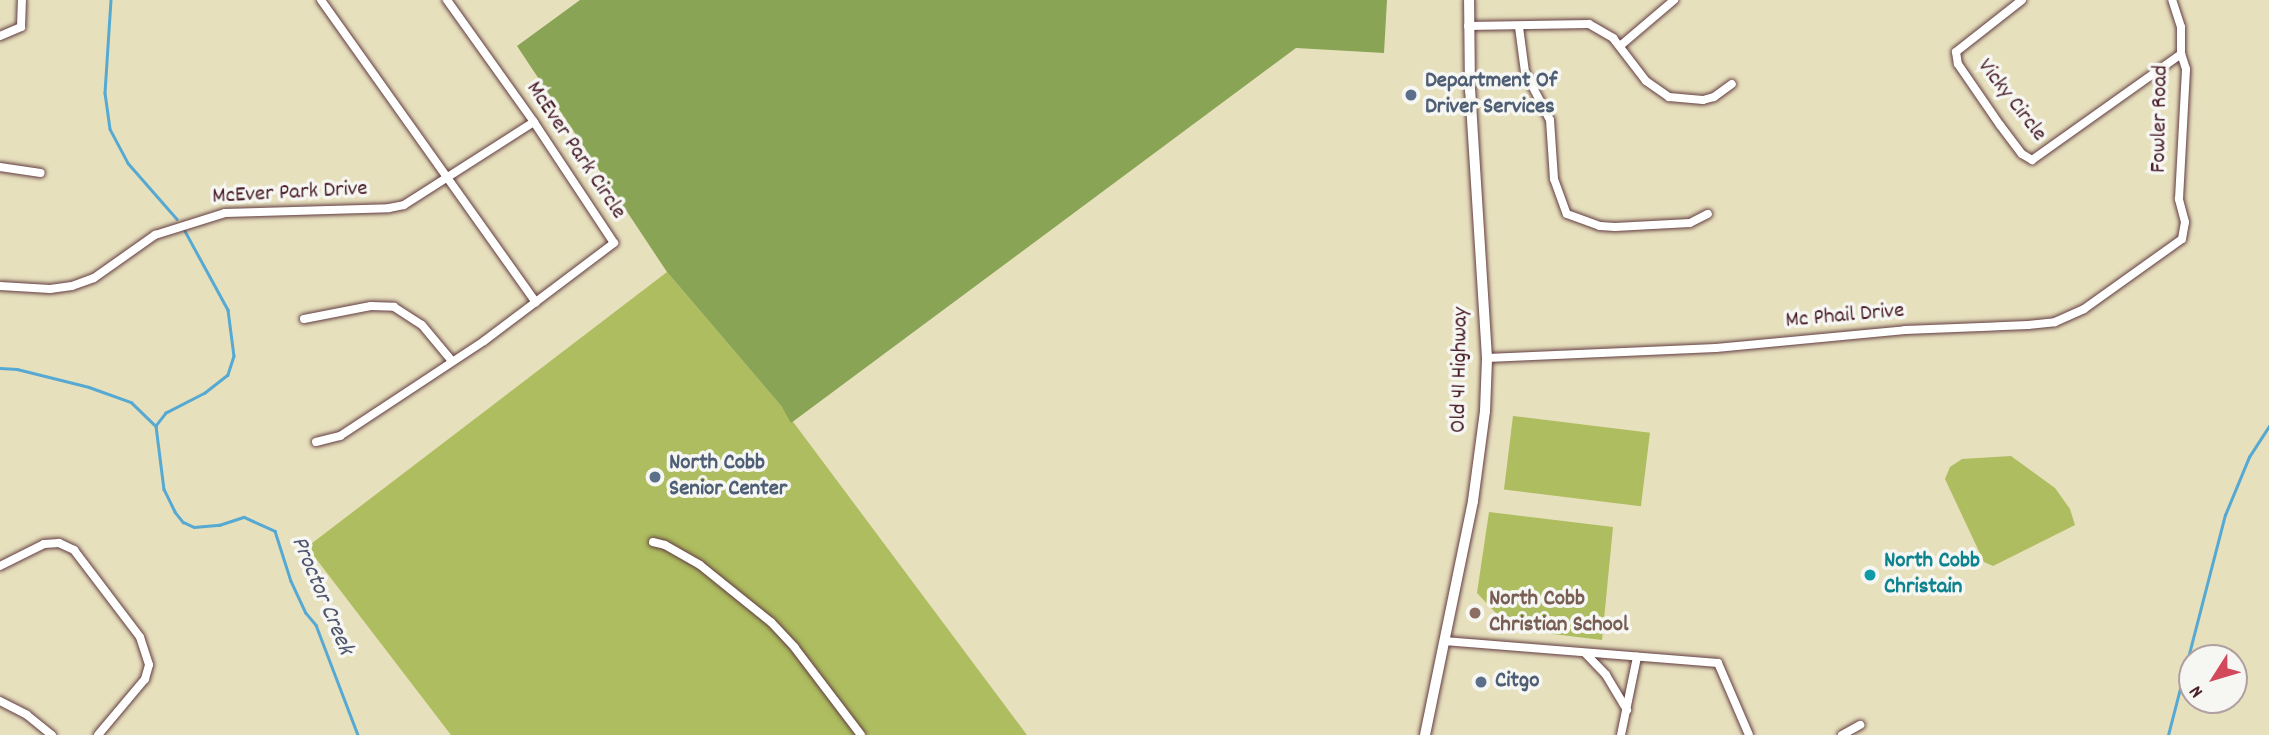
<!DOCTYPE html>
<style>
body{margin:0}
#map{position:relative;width:2269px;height:735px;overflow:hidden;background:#e7e0bd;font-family:Dekko,sans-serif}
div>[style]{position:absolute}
.green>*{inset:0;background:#adbd5f;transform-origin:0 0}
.forest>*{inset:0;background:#8aa456}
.stream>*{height:2.5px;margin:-1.25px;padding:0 1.25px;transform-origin:1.25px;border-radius:1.25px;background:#56a9d2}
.roads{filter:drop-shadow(0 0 2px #623c41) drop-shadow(0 0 2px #623c41)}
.street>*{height:8px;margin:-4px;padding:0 4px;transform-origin:4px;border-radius:4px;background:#fff}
.secondary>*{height:10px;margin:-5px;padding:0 5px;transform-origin:5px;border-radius:5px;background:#fff}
.dots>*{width:19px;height:19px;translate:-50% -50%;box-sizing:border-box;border:4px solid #f6f6f2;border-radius:50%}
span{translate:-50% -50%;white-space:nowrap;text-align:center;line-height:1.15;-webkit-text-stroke:7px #f6f6f2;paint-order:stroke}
.service-label{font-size:23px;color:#4e5e75;font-weight:700}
.left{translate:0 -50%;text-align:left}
.street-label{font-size:23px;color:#4a1f2b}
.culture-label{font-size:23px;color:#0d838f;font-weight:700}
.education-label{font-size:23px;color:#785e54;font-weight:700}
.water-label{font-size:24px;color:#4f566e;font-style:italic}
.north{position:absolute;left:2178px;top:644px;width:70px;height:70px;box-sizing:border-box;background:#f6f6f2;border:2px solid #b1a0a2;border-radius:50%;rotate:233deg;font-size:19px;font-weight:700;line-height:28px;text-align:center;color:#4a1f2b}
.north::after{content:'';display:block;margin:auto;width:24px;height:32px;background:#d1495b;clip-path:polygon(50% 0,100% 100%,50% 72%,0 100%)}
</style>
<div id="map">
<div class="green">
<div style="clip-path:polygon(667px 272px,782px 407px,1027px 735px,451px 735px,307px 547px)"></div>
<div style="left:1513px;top:416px;width:138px;height:74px;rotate:7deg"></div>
<div style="clip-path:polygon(2011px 456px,2055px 488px,2070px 509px,2075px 525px,1993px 566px,1984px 562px,1945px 479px,1950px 467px,1962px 459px)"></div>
<div style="clip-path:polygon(1489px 512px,1613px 527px,1602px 640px,1511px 629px,1477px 593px)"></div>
</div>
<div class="forest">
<div style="clip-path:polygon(580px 0,1387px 0,1384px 53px,1296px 48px,791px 423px,782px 407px,667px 272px,517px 46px)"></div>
</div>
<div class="stream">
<div style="left:111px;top:0;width:93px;rotate:93.7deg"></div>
<div style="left:105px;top:93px;width:36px;rotate:82deg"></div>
<div style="left:110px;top:129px;width:38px;rotate:62deg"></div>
<div style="left:128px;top:163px;width:74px;rotate:48.8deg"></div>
<div style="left:185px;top:231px;width:90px;rotate:61.4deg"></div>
<div style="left:228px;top:310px;width:46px;rotate:82.6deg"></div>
<div style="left:234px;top:356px;width:20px;rotate:108deg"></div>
<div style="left:228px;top:375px;width:29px;rotate:142deg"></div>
<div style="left:205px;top:393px;width:44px;rotate:152.9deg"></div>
<div style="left:166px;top:413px;width:16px;rotate:128deg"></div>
<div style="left:156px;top:426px;width:64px;rotate:82.8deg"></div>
<div style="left:164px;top:489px;width:25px;rotate:64deg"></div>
<div style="left:175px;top:512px;width:13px;rotate:51deg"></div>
<div style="left:183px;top:522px;width:12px;rotate:24deg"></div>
<div style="left:194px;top:527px;width:25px;rotate:-5deg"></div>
<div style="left:219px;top:525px;width:26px;rotate:-18deg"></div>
<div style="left:244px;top:517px;width:34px;rotate:24deg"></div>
<div style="left:275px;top:531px;width:52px;rotate:72.3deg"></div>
<div style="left:291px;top:581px;width:35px;rotate:65deg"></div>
<div style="left:306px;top:613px;width:16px;rotate:50deg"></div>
<div style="left:316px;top:625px;width:118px;rotate:69.1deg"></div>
<div style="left:0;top:368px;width:17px;rotate:3deg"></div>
<div style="left:17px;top:369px;width:74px;rotate:14deg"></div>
<div style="left:89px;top:387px;width:45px;rotate:19.7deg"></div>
<div style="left:131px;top:402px;width:35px;rotate:44deg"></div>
<div style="left:2168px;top:735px;width:227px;rotate:-75.5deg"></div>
<div style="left:2225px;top:515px;width:63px;rotate:-67.5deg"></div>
<div style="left:2249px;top:457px;width:37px;rotate:-57deg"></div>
</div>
<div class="roads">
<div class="street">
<div style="left:321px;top:0;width:371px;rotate:54.6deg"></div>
<div style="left:2022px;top:0;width:84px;rotate:141.8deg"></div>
<div style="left:1956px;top:52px;width:12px;rotate:81deg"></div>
<div style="left:1958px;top:64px;width:74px;rotate:55.5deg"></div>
<div style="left:2000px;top:125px;width:36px;rotate:53deg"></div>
<div style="left:2022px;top:154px;width:12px;rotate:31deg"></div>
<div style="left:2032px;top:160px;width:183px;rotate:-35.4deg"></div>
<div style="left:1468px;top:26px;width:121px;rotate:-0.9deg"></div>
<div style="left:1589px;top:24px;width:28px;rotate:30deg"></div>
<div style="left:1613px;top:38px;width:54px;rotate:52.5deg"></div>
<div style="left:1646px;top:81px;width:28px;rotate:35deg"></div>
<div style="left:1669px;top:97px;width:34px;rotate:5deg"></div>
<div style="left:1703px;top:100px;width:11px;rotate:-15deg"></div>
<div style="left:1714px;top:97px;width:22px;rotate:-36deg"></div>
<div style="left:1519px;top:27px;width:45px;rotate:82.4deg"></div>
<div style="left:1525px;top:72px;width:54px;rotate:62.5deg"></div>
<div style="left:1550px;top:120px;width:59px;rotate:86.1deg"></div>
<div style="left:1554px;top:179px;width:37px;rotate:70deg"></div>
<div style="left:1567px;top:214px;width:35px;rotate:20deg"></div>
<div style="left:1600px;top:226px;width:15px;rotate:4deg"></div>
<div style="left:1615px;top:227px;width:75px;rotate:-3.1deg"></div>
<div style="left:1690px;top:223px;width:20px;rotate:-27deg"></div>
<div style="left:0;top:36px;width:23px;rotate:-23deg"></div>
<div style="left:21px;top:27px;width:27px;rotate:-88deg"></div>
<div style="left:1620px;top:46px;width:71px;rotate:-40.4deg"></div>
<div style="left:0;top:167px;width:41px;rotate:8.3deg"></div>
<div style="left:0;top:286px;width:50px;rotate:3.4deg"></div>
<div style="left:50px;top:289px;width:22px;rotate:-8deg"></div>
<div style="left:72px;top:286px;width:23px;rotate:-20deg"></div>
<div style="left:94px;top:278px;width:75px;rotate:-35.2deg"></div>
<div style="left:155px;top:235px;width:73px;rotate:-17.4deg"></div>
<div style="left:225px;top:213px;width:164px;rotate:-1.7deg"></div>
<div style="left:389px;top:208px;width:15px;rotate:-11deg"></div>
<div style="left:404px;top:205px;width:154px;rotate:-32.6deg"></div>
<div style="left:304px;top:319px;width:68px;rotate:-11deg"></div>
<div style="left:371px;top:306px;width:23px;rotate:2deg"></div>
<div style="left:394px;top:307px;width:33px;rotate:33deg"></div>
<div style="left:422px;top:325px;width:47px;rotate:50.2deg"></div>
<div style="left:1487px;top:358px;width:229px;rotate:-2.5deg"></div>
<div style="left:1716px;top:348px;width:190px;rotate:-5.4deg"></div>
<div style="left:1905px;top:330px;width:123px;rotate:-2.3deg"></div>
<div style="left:2028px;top:325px;width:27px;rotate:-6deg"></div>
<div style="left:2055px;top:322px;width:32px;rotate:-24deg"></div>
<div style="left:2084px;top:309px;width:120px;rotate:-35.5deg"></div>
<div style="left:2182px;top:239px;width:17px;rotate:-80deg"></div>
<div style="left:2185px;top:222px;width:24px;rotate:-105deg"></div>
<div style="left:2179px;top:199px;width:130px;rotate:-86.9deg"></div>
<div style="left:2186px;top:69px;width:16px;rotate:-108deg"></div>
<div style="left:2181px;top:54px;width:27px;rotate:-90deg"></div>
<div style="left:2181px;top:27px;width:28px;rotate:-108deg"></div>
<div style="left:316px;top:442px;width:25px;rotate:-14deg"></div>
<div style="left:340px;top:436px;width:173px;rotate:-33.4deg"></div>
<div style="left:484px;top:341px;width:163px;rotate:-37deg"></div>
<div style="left:614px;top:243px;width:145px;rotate:-123.5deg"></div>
<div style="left:534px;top:122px;width:150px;rotate:-125.5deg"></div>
<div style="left:653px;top:542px;width:12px;rotate:14deg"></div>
<div style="left:665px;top:545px;width:40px;rotate:29.7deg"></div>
<div style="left:700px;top:565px;width:91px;rotate:38.8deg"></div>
<div style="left:771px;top:622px;width:35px;rotate:47deg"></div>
<div style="left:795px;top:648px;width:109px;rotate:52.8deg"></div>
<div style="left:0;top:566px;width:49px;rotate:-26.6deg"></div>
<div style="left:44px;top:544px;width:15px;rotate:-4deg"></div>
<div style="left:59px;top:543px;width:17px;rotate:25deg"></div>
<div style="left:74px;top:550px;width:109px;rotate:52.8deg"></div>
<div style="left:140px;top:637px;width:29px;rotate:72deg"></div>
<div style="left:149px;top:665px;width:15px;rotate:106deg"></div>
<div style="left:145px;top:679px;width:73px;rotate:130deg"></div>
<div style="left:1444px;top:641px;width:275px;rotate:4.6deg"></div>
<div style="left:1718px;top:663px;width:78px;rotate:66.7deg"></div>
<div style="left:1586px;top:654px;width:29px;rotate:46deg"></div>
<div style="left:1606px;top:675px;width:41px;rotate:59deg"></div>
<div style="left:0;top:701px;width:30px;rotate:27deg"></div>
<div style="left:27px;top:715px;width:32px;rotate:39deg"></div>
<div style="left:1621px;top:735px;width:80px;rotate:-78.4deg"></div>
<div style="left:1842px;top:735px;width:21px;rotate:-29deg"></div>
</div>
<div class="secondary">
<div style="left:1425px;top:735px;width:239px;rotate:-78.4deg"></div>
<div style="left:1473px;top:501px;width:91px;rotate:-82.4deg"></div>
<div style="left:1485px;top:411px;width:53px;rotate:-87.8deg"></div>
<div style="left:1487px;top:358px;width:268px;rotate:-93.6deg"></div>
<div style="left:1470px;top:91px;width:91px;rotate:-90.6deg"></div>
</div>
</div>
<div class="dots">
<div style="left:1411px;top:95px;background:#5c6f8a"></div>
<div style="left:655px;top:477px;background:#5c6f8a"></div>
<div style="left:1870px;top:575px;background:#0f9aa8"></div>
<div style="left:1475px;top:613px;background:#8d6e63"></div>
<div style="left:1481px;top:682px;background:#5c6f8a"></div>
</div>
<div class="service-label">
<span class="left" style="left:1425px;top:95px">Department Of<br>Driver Services</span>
<span class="left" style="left:669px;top:477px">North Cobb<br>Senior Center</span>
<span class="left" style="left:1495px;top:682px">Citgo</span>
</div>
<div class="street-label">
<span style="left:2011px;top:101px;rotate:52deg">Vicky Circle</span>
<span style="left:2161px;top:119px;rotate:-89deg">Fowler Road</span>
<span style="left:575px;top:151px;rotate:56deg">McEver Park Circle</span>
<span style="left:290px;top:194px;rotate:-3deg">McEver Park Drive</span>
<span style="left:1845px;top:317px;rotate:-5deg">Mc Phail Drive</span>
<span style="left:1461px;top:370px;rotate:-89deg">Old 41 Highway</span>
</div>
<div class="culture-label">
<span class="left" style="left:1884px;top:575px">North Cobb<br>Christain</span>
</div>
<div class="education-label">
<span class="left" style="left:1489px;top:613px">North Cobb<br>Christian School</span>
</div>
<div class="water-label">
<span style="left:321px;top:596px;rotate:67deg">Proctor Creek</span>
</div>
<div class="north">N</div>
</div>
